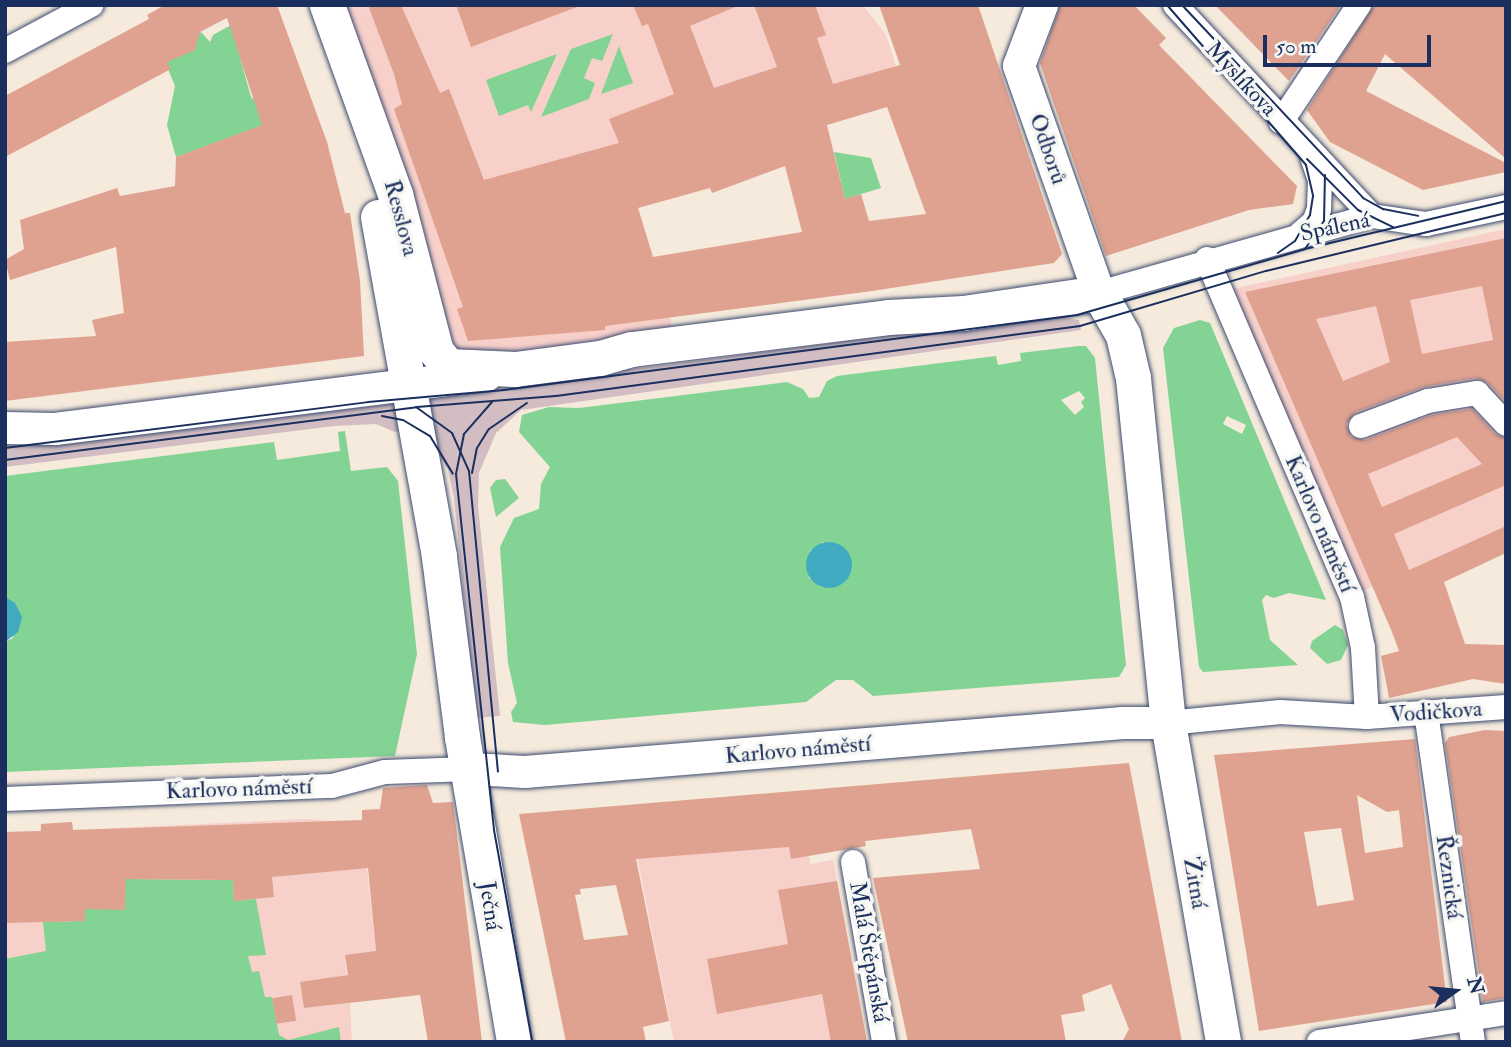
<!DOCTYPE html>
<meta charset="utf-8">
<style>
body{margin:0}
#map{position:relative;width:1511px;height:1047px;overflow:hidden;background:#f5eadb;font-family:"IM FELL Double Pica",serif}
div>[style]{position:absolute}
.built>*{inset:0;background:#f7d0ca}
.industrial>*{inset:0;background:#d2bec2}
.green>*{inset:0;background:#83d394}
.water>*{inset:0;background:#40aac0}
.round{border-radius:50%}
.building>*{inset:0;background:#dfa290;transform-origin:0 0}
.roads{filter:drop-shadow(0 0 2px #3c4b71) drop-shadow(0 0 2px #3c4b71)}
.minor>*{height:24px;margin:-12px;padding:0 12px;transform-origin:12px;border-radius:12px;background:#fff}
.tertiary>*{height:32px;margin:-16px;padding:0 16px;transform-origin:16px;border-radius:16px;background:#fff}
.secondary>*{height:35px;margin:-17.5px;padding:0 17.5px;transform-origin:17.5px;border-radius:17.5px;background:#fff}
.tram>*{height:2px;margin:-1px;padding:0 1px;transform-origin:1px;border-radius:1px;background:#1b2f5e}
span{translate:-50% -50%;white-space:nowrap;text-align:center;line-height:1.15;-webkit-text-stroke:7px #f6f6f2;paint-order:stroke}
.street-label{font-size:23px;color:#1b2f5e}
.frame{position:absolute;inset:0;border:7px solid #1b2f5e;pointer-events:none}
.north{position:absolute;left:1420px;top:956px;width:70px;height:70px;-webkit-text-stroke:5px #f6f6f2;paint-order:stroke;rotate:75deg;font-size:19px;font-weight:700;line-height:28px;text-align:center;color:#1b2f5e}
.north::after{content:'';display:block;margin:auto;width:24px;height:32px;background:#1b2f5e;clip-path:polygon(50% 0,100% 100%,50% 72%,0 100%)}
.scale{position:absolute;left:1263px;top:35px;width:168px;height:32px;box-sizing:border-box;border:4px solid #1b2f5e;border-top:0;padding-left:9px;font-size:21px;line-height:24px;white-space:nowrap;color:#1b2f5e;-webkit-text-stroke:5px #f6f6f2;paint-order:stroke}
</style>
<div id="map">
<div class="built">
<div style="clip-path:polygon(339px 5px,863px 5px,886px 35px,896px 66px,768px 104px,637px 203px,674px 332px,471px 358px,454px 350px)"></div>
<div style="clip-path:polygon(1506px 229px,1506px 526px,1361px 592px,1232px 289px)"></div>
<div style="clip-path:polygon(627px 806px,808px 852px,811px 864px,833px 860px,867px 1042px,674px 1042px)"></div>
<div style="clip-path:polygon(308px 819px,328px 821px,367px 868px,376px 952px,345px 955px,347px 975px,301px 983px,304px 1008px,350px 1003px,352px 1042px,5px 1042px,5px 832px,40px 831px,41px 824px,72px 822px,73px 830px)"></div>
</div>
<div class="industrial">
<div style="clip-path:polygon(1048px 314px,1079px 320px,1081px 330px,521px 410px,496px 433px,479px 473px,478px 506px,500px 716px,476px 718px,454px 498px,448px 470px,435px 449px,426px 390px,659px 366px)"></div>
<div style="clip-path:polygon(400px 393px,406px 430px,395px 432px,376px 424px,334px 426px,5px 467px,5px 442px)"></div>
</div>
<div class="green">
<div style="clip-path:polygon(231px 25px,251px 97px,277px 120px,176px 157px,167px 125px,175px 86px,161px 52px,195px 50px,194px 36px,201px 32px,210px 42px,213px 35px)"></div>
<div style="clip-path:polygon(613px 34px,602px 61px,592px 58px,584px 78px,595px 83px,589px 99px,541px 117px,571px 49px)"></div>
<div style="clip-path:polygon(619px 46px,633px 83px,601px 94px)"></div>
<div style="clip-path:polygon(557px 54px,531px 112px,528px 105px,499px 116px,486px 80px)"></div>
<div style="clip-path:polygon(834px 152px,871px 158px,881px 188px,845px 199px)"></div>
<div style="clip-path:polygon(evenodd,1200px 320px,1210px 323px,1326px 600px,1289px 593px,1274px 598px,1266px 595px,1262px 600px,1270px 640px,1298px 665px,1203px 672px,1199px 667px,1163px 348px,1174px 328px,1200px 320px,1227px 416px,1246px 425px,1242px 434px,1223px 424px,1227px 416px)"></div>
<div style="clip-path:polygon(evenodd,1079px 346px,1086px 346px,1095px 358px,1126px 665px,1119px 677px,873px 696px,853px 680px,836px 680px,806px 702px,545px 725px,513px 722px,511px 712px,517px 703px,508px 663px,500px 547px,514px 518px,539px 509px,541px 484px,550px 467px,519px 432px,522px 415px,549px 407px,579px 408px,787px 382px,803px 389px,809px 398px,819px 397px,827px 381px,837px 376px,996px 356px,998px 365px,1021px 361px,1020px 353px,1079px 346px,1079px 391px,1085px 398px,1081px 402px,1084px 407px,1075px 415px,1061px 400px,1079px 391px,1079px 346px,823px 542px,851px 571px,842px 584px,821px 587px,809px 578px,810px 551px,823px 542px)"></div>
<div style="clip-path:polygon(345px 431px,351px 471px,387px 467px,398px 481px,417px 654px,395px 756px,5px 772px,5px 642px,13px 638px,5px 597px,5px 476px,274px 442px,277px 460px,340px 451px,338px 432px)"></div>
<div style="clip-path:polygon(505px 479px,519px 498px,496px 517px,490px 488px,496px 480px)"></div>
<div style="clip-path:polygon(1335px 625px,1343px 630px,1348px 645px,1341px 660px,1327px 664px,1310px 648px,1312px 641px)"></div>
<div style="clip-path:polygon(126px 879px,233px 880px,234px 901px,256px 899px,266px 955px,248px 956px,252px 972px,259px 971px,265px 997px,272px 997px,279px 1035px,288px 1040px,339px 1027px,341px 1042px,5px 1042px,5px 959px,46px 951px,43px 922px,85px 921px,84px 894px)"></div>
</div>
<div class="water">
<div class="round" style="left:806px;top:542px;width:46px;height:46px"></div>
<div style="clip-path:polygon(5px 597px,15px 603px,22px 617px,18px 632px,5px 642px)"></div>
</div>
<div class="building">
<div style="clip-path:polygon(165px 5px,277px 5px,327px 142px,345px 213px,350px 213px,360px 281px,364px 356px,5px 401px,5px 342px,96px 336px,92px 320px,124px 313px,116px 247px,10px 280px,5px 260px,24px 249px,20px 220px,117px 188px,120px 196px,175px 186px,176px 157px,262px 125px,227px 18px,200px 32px,195px 50px,167px 62px,171px 69px,5px 157px,5px 96px,149px 19px,147px 15px)"></div>
<div style="clip-path:polygon(evenodd,368px 5px,401px 5px,440px 93px,449px 89px,484px 180px,619px 143px,609px 119px,674px 94px,648px 24px,642px 26px,633px 5px,740px 5px,690px 26px,714px 88px,777px 67px,754px 5px,815px 5px,826px 35px,817px 38px,833px 84px,900px 65px,879px 5px,978px 5px,1062px 254px,1054px 263px,872px 291px,605px 326px,605px 330px,468px 341px,457px 309px,463px 307px,394px 109px,402px 104px,394px 74px,368px 5px,887px 107px,926px 214px,869px 221px,861px 194px,845px 199px,827px 125px,887px 107px,368px 5px,785px 166px,802px 232px,653px 257px,638px 208px,710px 188px,712px 193px,785px 166px)"></div>
<div style="clip-path:polygon(456px 5px,577px 5px,577px 7px,471px 47px)"></div>
<div style="clip-path:polygon(1060px 5px,1134px 5px,1166px 38px,1159px 45px,1297px 186px,1293px 204px,1249px 210px,1106px 256px,1040px 63px)"></div>
<div style="clip-path:polygon(1215px 5px,1341px 5px,1289px 81px)"></div>
<div style="clip-path:polygon(1374px 5px,1506px 5px,1506px 159px,1385px 54px,1366px 91px,1506px 163px,1506px 172px,1423px 190px,1330px 142px,1307px 110px)"></div>
<div style="clip-path:polygon(evenodd,1506px 238px,1506px 402px,1487px 382px,1475px 378px,1423px 387px,1356px 412px,1346px 424px,1351px 437px,1366px 440px,1432px 415px,1472px 409px,1495px 434px,1506px 438px,1506px 485px,1394px 534px,1409px 570px,1506px 526px,1506px 553px,1444px 582px,1465px 644px,1506px 645px,1506px 684px,1473px 679px,1389px 698px,1381px 656px,1399px 651px,1392px 632px,1245px 292px,1506px 238px,1482px 286px,1493px 340px,1422px 354px,1410px 300px,1482px 286px,1506px 238px,1376px 306px,1390px 362px,1343px 381px,1316px 319px,1376px 306px,1506px 238px,1457px 437px,1482px 464px,1382px 507px,1368px 474px,1457px 437px)"></div>
<div style="clip-path:polygon(1485px 730px,1506px 731px,1506px 998px,1483px 1002px,1445px 743px,1449px 737px)"></div>
<div style="clip-path:polygon(evenodd,1415px 739px,1447px 1002px,1259px 1031px,1214px 755px,1415px 739px,1357px 795px,1387px 812px,1399px 810px,1403px 847px,1365px 853px,1357px 795px,1415px 739px,1341px 828px,1354px 900px,1317px 906px,1304px 832px,1341px 828px)"></div>
<div style="clip-path:polygon(evenodd,1129px 763px,1182px 1042px,1122px 1042px,1129px 1029px,1111px 984px,1082px 995px,1085px 1011px,1061px 1015px,1066px 1042px,908px 1042px,873px 878px,980px 869px,971px 829px,865px 841px,866px 846px,791px 859px,789px 847px,636px 859px,669px 1021px,643px 1027px,646px 1042px,566px 1042px,519px 814px,1129px 763px,616px 885px,628px 935px,584px 940px,575px 895px,581px 894px,580px 889px,616px 885px)"></div>
<div style="clip-path:polygon(427px 785px,433px 803px,453px 802px,482px 1042px,428px 1042px,420px 995px,304px 1008px,300px 982px,348px 975px,345px 955px,376px 951px,368px 868px,272px 877px,274px 897px,234px 901px,233px 880px,126px 879px,125px 910px,85px 909px,85px 921px,5px 923px,5px 832px,41px 831px,41px 824px,72px 822px,73px 830px,362px 820px,362px 810px,380px 809px,383px 788px)"></div>
<div style="clip-path:polygon(837px 881px,867px 1042px,831px 1042px,822px 994px,717px 1014px,707px 959px,788px 944px,778px 890px)"></div>
<div style="left:292px;top:995px;width:26px;height:20px;rotate:81deg"></div>
</div>
<div class="roads">
<div class="minor">
<div style="left:1175px;top:5px;width:289px;rotate:47deg"></div>
<div style="left:5px;top:51px;width:98px;rotate:-28.1deg"></div>
<div style="left:1281px;top:122px;width:141px;rotate:-56.3deg"></div>
<div style="left:1300px;top:234px;width:18px;rotate:-41deg"></div>
<div style="left:1314px;top:222px;width:14px;rotate:-69deg"></div>
<div style="left:1319px;top:209px;width:29px;rotate:-88deg"></div>
<div style="left:1320px;top:180px;width:24px;rotate:-109deg"></div>
<div style="left:1207px;top:259px;width:368px;rotate:66.8deg"></div>
<div style="left:1352px;top:597px;width:52px;rotate:77.8deg"></div>
<div style="left:1363px;top:648px;width:69px;rotate:86.7deg"></div>
<div style="left:1099px;top:293px;width:284px;rotate:-15.8deg"></div>
<div style="left:1372px;top:216px;width:55px;rotate:8.4deg"></div>
<div style="left:1426px;top:224px;width:82px;rotate:-12deg"></div>
<div style="left:1361px;top:426px;width:72px;rotate:-20.5deg"></div>
<div style="left:1428px;top:401px;width:50px;rotate:-9.3deg"></div>
<div style="left:1477px;top:393px;width:42px;rotate:46.9deg"></div>
<div style="left:1426px;top:712px;width:333px;rotate:81.9deg"></div>
<div style="left:1168px;top:723px;width:113px;rotate:-5.6deg"></div>
<div style="left:1280px;top:712px;width:87px;rotate:3.3deg"></div>
<div style="left:1367px;top:717px;width:139px;rotate:-4.1deg"></div>
<div style="left:5px;top:799px;width:327px;rotate:-2.3deg"></div>
<div style="left:332px;top:786px;width:55px;rotate:-14.8deg"></div>
<div style="left:385px;top:772px;width:85px;rotate:-2deg"></div>
<div style="left:853px;top:862px;width:183px;rotate:80.2deg"></div>
<div style="left:1319px;top:1042px;width:189px;rotate:-8.8deg"></div>
</div>
<div class="tertiary">
<div style="left:1042px;top:5px;width:65px;rotate:110.7deg"></div>
<div style="left:1019px;top:66px;width:241px;rotate:70.6deg"></div>
<div style="left:5px;top:428px;width:50px;rotate:1.1deg"></div>
<div style="left:55px;top:429px;width:435px;rotate:-7.1deg"></div>
<div style="left:470px;top:769px;width:55px;rotate:3.1deg"></div>
<div style="left:525px;top:772px;width:600px;rotate:-4.68deg"></div>
<div style="left:1123px;top:723px;width:45px"></div>
</div>
<div class="secondary">
<div style="left:327px;top:5px;width:201px;rotate:70.2deg"></div>
<div style="left:395px;top:194px;width:162px;rotate:75.4deg"></div>
<div style="left:436px;top:351px;width:19px;rotate:51deg"></div>
<div style="left:448px;top:366px;width:67px;rotate:2.6deg"></div>
<div style="left:515px;top:369px;width:86px;rotate:-7.4deg"></div>
<div style="left:600px;top:358px;width:33px;rotate:-16deg"></div>
<div style="left:632px;top:349px;width:258px;rotate:-7.1deg"></div>
<div style="left:888px;top:317px;width:75px;rotate:-3.1deg"></div>
<div style="left:963px;top:313px;width:137px;rotate:-8.4deg"></div>
<div style="left:1099px;top:293px;width:48px;rotate:60.3deg"></div>
<div style="left:1123px;top:335px;width:44px;rotate:76.9deg"></div>
<div style="left:1133px;top:378px;width:347px;rotate:84.2deg"></div>
<div style="left:1168px;top:723px;width:324px;rotate:80.2deg"></div>
<div style="left:378px;top:217px;width:345px;rotate:79.8deg"></div>
<div style="left:439px;top:557px;width:181px;rotate:82.7deg"></div>
<div style="left:462px;top:737px;width:309px;rotate:80.3deg"></div>
</div>
</div>
<div class="tram">
<div style="left:1167px;top:5px;width:212px;rotate:49deg"></div>
<div style="left:1306px;top:165px;width:32px;rotate:77deg"></div>
<div style="left:1313px;top:196px;width:19px;rotate:99deg"></div>
<div style="left:1310px;top:215px;width:30px;rotate:120deg"></div>
<div style="left:1295px;top:241px;width:21px;rotate:145deg"></div>
<div style="left:1182px;top:5px;width:265px;rotate:46.8deg"></div>
<div style="left:1363px;top:198px;width:23px;rotate:29deg"></div>
<div style="left:1383px;top:209px;width:36px;rotate:11deg"></div>
<div style="left:1307px;top:159px;width:72px;rotate:45deg"></div>
<div style="left:1358px;top:210px;width:39px;rotate:26deg"></div>
<div style="left:1305px;top:249px;width:34px;rotate:-56deg"></div>
<div style="left:1324px;top:221px;width:46px;rotate:-88.8deg"></div>
<div style="left:492px;top:402px;width:43px;rotate:131.2deg"></div>
<div style="left:464px;top:434px;width:41px;rotate:101.3deg"></div>
<div style="left:456px;top:474px;width:358px;rotate:83.9deg"></div>
<div style="left:494px;top:830px;width:215px;rotate:79.8deg"></div>
<div style="left:416px;top:407px;width:44px;rotate:35.8deg"></div>
<div style="left:452px;top:433px;width:42px;rotate:65.9deg"></div>
<div style="left:469px;top:471px;width:302px;rotate:84.5deg"></div>
<div style="left:382px;top:416px;width:21px;rotate:11deg"></div>
<div style="left:403px;top:420px;width:31px;rotate:31deg"></div>
<div style="left:430px;top:436px;width:44px;rotate:58.8deg"></div>
<div style="left:5px;top:448px;width:366px;rotate:-7.2deg"></div>
<div style="left:368px;top:402px;width:137px;rotate:-5deg"></div>
<div style="left:504px;top:390px;width:578px;rotate:-7.46deg"></div>
<div style="left:1077px;top:315px;width:237px;rotate:-16.1deg"></div>
<div style="left:1305px;top:249px;width:207px;rotate:-13.4deg"></div>
<div style="left:5px;top:460px;width:415px;rotate:-7.3deg"></div>
<div style="left:417px;top:407px;width:139px;rotate:-4.5deg"></div>
<div style="left:556px;top:396px;width:529px;rotate:-7.61deg"></div>
<div style="left:1080px;top:326px;width:194px;rotate:-16.5deg"></div>
<div style="left:1266px;top:271px;width:247px;rotate:-13.6deg"></div>
<div style="left:472px;top:473px;width:25px;rotate:-79deg"></div>
<div style="left:477px;top:448px;width:22px;rotate:-58deg"></div>
<div style="left:489px;top:429px;width:46px;rotate:-34.4deg"></div>
</div>
<div class="street-label">
<span style="left:1241px;top:79px;rotate:47deg">Myslíkova</span>
<span style="left:1048px;top:149px;rotate:71deg">Odborů</span>
<span style="left:401px;top:218px;rotate:75deg">Resslova</span>
<span style="left:1335px;top:227px;rotate:-12deg">Spálená</span>
<span style="left:1320px;top:524px;rotate:67deg">Karlovo náměstí</span>
<span style="left:1436px;top:712px;rotate:-4deg">Vodičkova</span>
<span style="left:798px;top:750px;rotate:-5deg">Karlovo náměstí</span>
<span style="left:239px;top:789px;rotate:-2deg">Karlovo náměstí</span>
<span style="left:1449px;top:877px;rotate:82deg">Řeznická</span>
<span style="left:1195px;top:883px;rotate:80deg">Žitná</span>
<span style="left:490px;top:906px;rotate:82deg">Ječná</span>
<span style="left:869px;top:952px;rotate:80deg">Malá Štěpánská</span>
</div>
<div class="frame"></div>
<div class="north">N</div>
<div class="scale">50 m</div>
</div>
